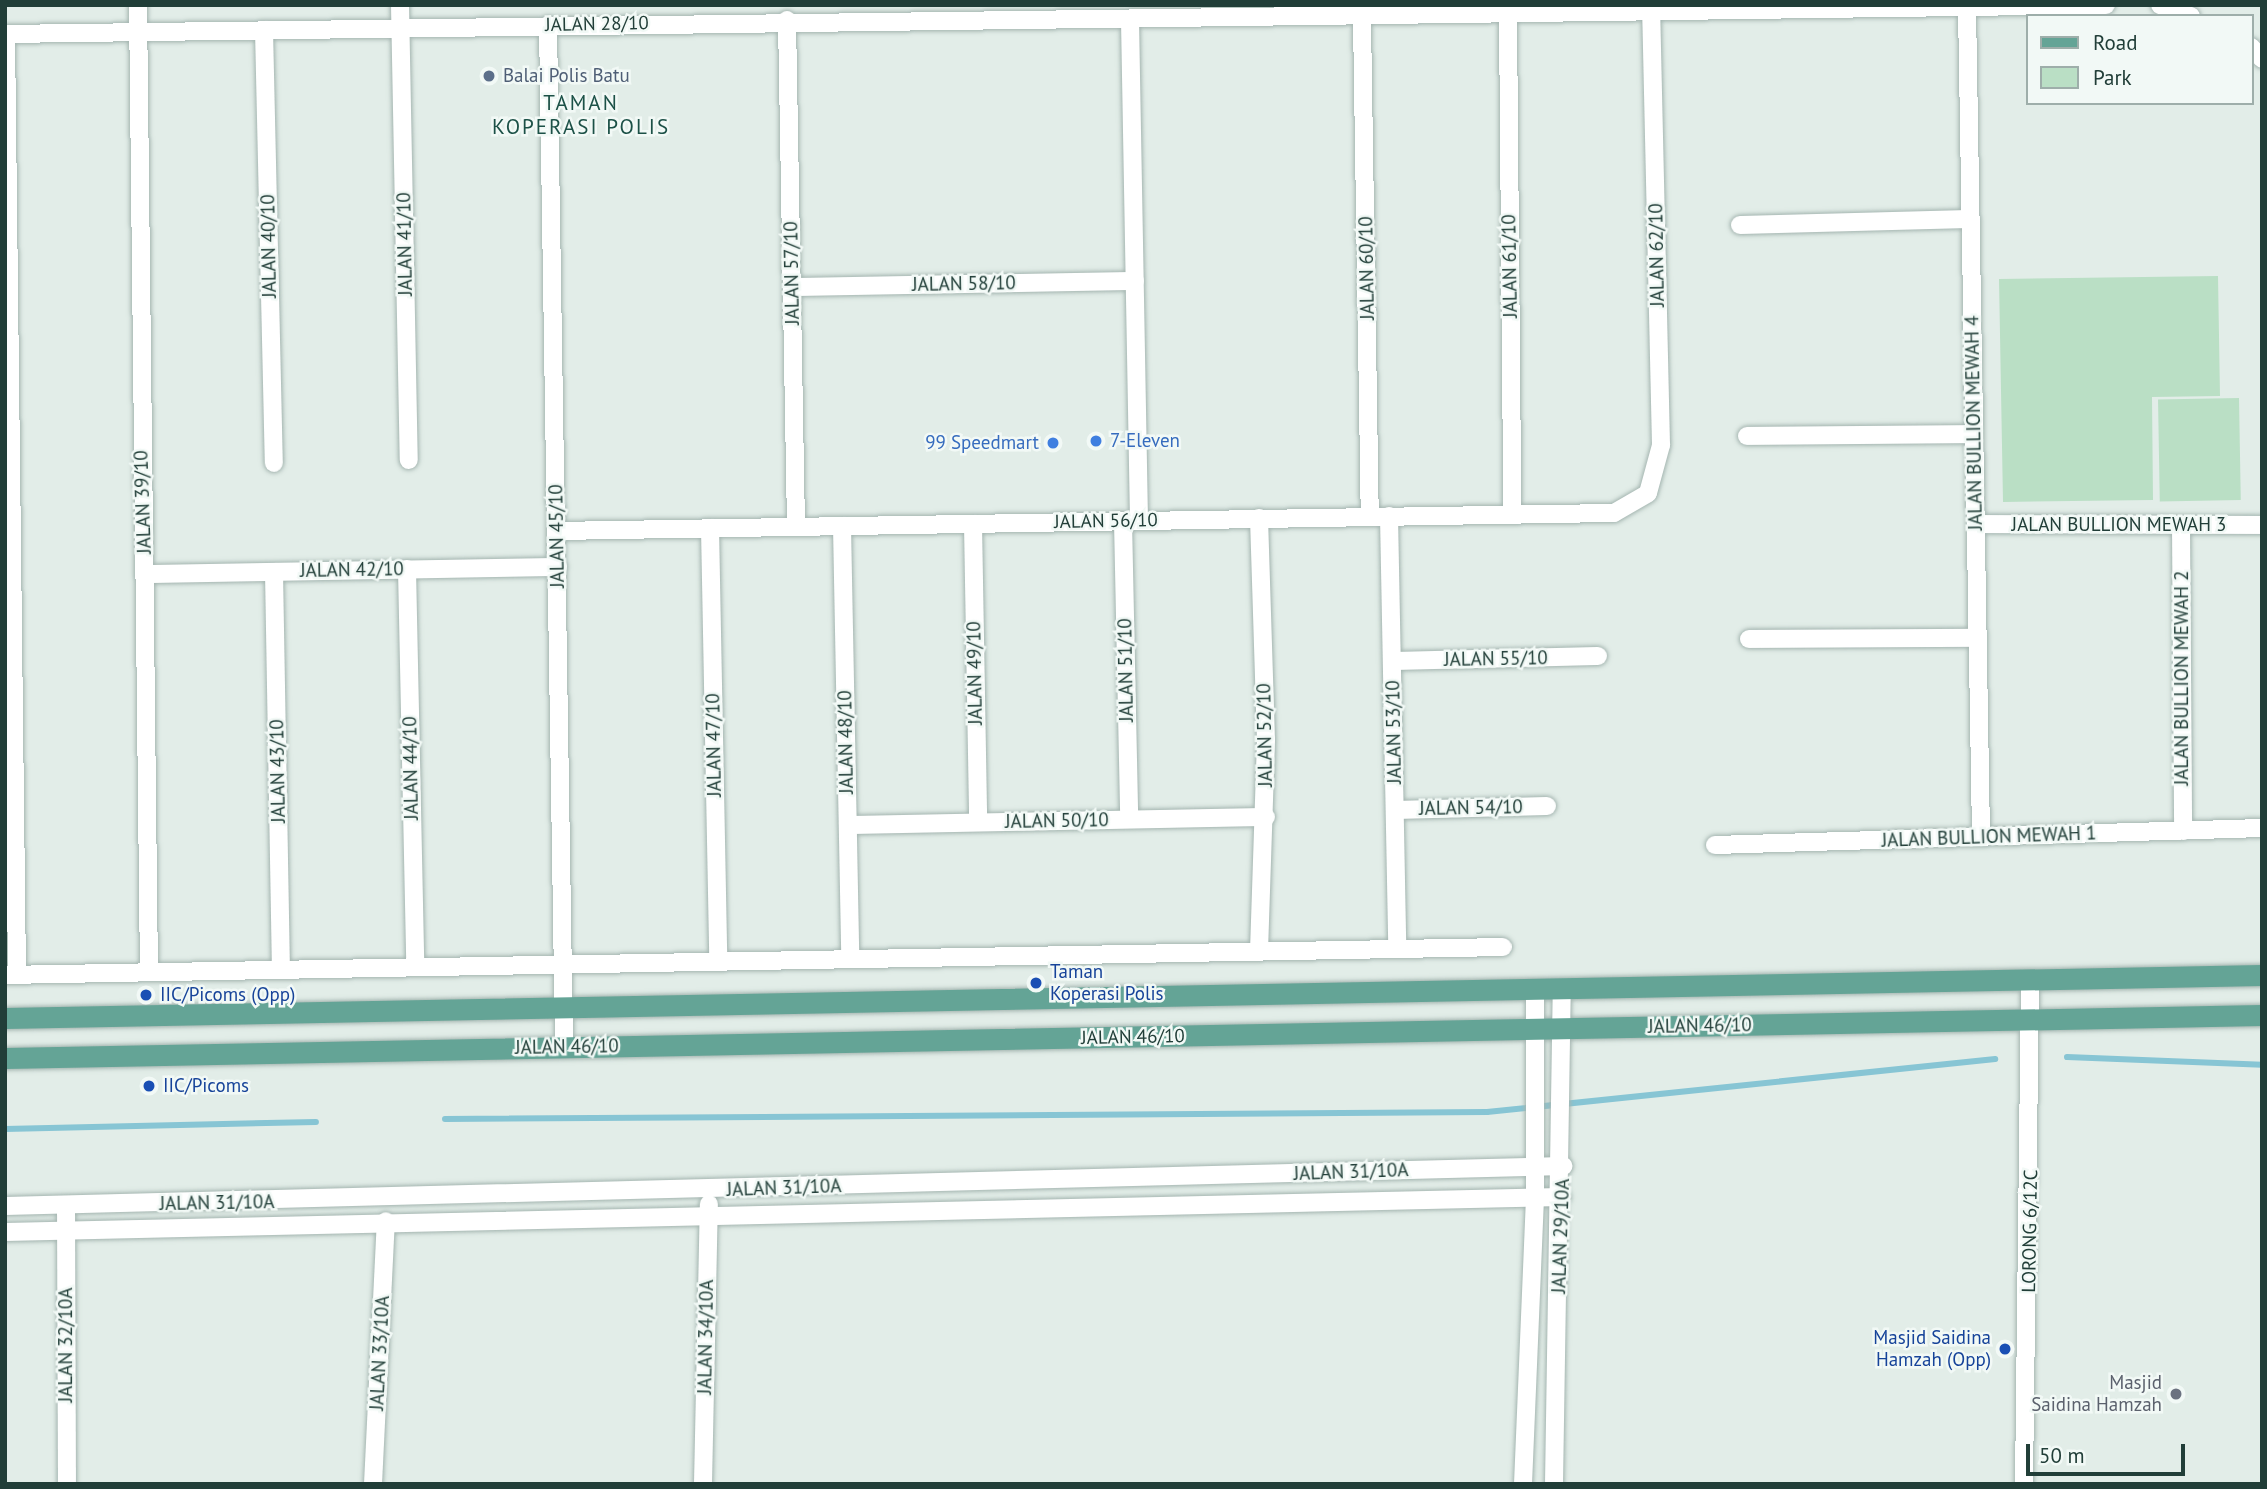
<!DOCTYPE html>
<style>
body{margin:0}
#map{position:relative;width:2267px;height:1489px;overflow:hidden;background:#e2ede8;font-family:"PT Sans",sans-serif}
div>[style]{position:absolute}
.green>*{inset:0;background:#badfc5;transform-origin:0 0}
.stream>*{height:6px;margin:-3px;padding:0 3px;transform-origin:3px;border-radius:3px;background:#87c5d4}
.roads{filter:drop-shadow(0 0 2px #a4b5b0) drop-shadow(0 0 2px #a4b5b0)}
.minor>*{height:18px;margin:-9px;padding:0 9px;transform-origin:9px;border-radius:9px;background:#fff}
.primary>*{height:21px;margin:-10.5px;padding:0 10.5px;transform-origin:10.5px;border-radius:10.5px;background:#64a496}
.dots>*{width:19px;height:19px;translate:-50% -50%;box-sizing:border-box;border:4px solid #f2f9f6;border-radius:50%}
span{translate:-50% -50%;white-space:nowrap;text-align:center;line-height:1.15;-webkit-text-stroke:5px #f2f9f6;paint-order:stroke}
.street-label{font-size:19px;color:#213e38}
.service-label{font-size:19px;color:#4e5e75}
.left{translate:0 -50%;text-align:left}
.shop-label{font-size:19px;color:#366cbe}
.right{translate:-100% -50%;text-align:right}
.transit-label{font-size:19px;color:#164399}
.worship-label{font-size:19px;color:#5b616d}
.neighbourhood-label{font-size:21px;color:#1c5147;letter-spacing:2px}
.frame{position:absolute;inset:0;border:7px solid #213e38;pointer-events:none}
.legend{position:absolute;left:2026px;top:14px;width:228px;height:91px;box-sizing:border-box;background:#f2f9f6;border:2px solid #9eaeaa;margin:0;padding:9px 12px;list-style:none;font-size:21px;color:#213e38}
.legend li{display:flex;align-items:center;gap:14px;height:35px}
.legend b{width:35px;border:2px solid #9eaeaa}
.scale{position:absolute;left:2026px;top:1444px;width:159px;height:32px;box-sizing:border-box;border:4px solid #213e38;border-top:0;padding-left:9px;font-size:21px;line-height:24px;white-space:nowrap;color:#213e38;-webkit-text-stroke:5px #f2f9f6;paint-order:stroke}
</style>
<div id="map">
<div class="green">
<div style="clip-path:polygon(2218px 276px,2220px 396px,2152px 397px,2153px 500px,2003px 502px,1999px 279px)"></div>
<div style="left:2239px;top:398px;width:102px;height:81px;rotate:89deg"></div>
</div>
<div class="stream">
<div style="left:2067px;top:1057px;width:195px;rotate:2.3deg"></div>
<div style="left:445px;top:1119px;width:1042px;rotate:-0.38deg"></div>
<div style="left:1487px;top:1112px;width:511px;rotate:-5.96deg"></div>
<div style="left:5px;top:1129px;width:311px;rotate:-1.3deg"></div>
</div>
<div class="roads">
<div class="minor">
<div style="left:138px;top:5px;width:967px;rotate:89.35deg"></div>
<div style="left:400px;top:5px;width:455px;rotate:88.9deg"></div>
<div style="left:2160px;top:5px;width:33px;rotate:20deg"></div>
<div style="left:1967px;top:8px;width:829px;rotate:89.03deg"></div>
<div style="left:1508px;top:17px;width:498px;rotate:89.5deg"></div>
<div style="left:787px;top:20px;width:507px;rotate:88.98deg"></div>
<div style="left:1130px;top:20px;width:500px;rotate:88.97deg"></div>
<div style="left:1362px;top:20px;width:496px;rotate:89.1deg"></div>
<div style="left:548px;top:25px;width:1022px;rotate:89.1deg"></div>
<div style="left:264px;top:30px;width:433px;rotate:88.7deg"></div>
<div style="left:5px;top:34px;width:2101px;rotate:-0.79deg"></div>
<div style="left:6px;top:34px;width:941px;rotate:89.33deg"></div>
<div style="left:2251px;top:47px;width:16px;rotate:47deg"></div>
<div style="left:1740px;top:225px;width:229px;rotate:-1.5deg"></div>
<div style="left:792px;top:287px;width:343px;rotate:-1deg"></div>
<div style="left:1747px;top:436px;width:226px;rotate:-0.5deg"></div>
<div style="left:1389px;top:516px;width:433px;rotate:88.9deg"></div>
<div style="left:1259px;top:518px;width:222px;rotate:88.2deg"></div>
<div style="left:1266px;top:740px;width:212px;rotate:91.9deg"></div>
<div style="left:1123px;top:521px;width:298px;rotate:88.8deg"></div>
<div style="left:973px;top:524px;width:298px;rotate:89deg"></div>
<div style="left:1976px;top:524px;width:286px;rotate:0.2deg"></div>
<div style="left:2181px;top:525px;width:306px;rotate:89.6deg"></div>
<div style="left:842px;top:526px;width:433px;rotate:88.9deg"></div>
<div style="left:710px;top:528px;width:433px;rotate:88.9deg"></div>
<div style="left:557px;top:531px;width:1057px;rotate:-0.98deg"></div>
<div style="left:1614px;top:513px;width:39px;rotate:-30deg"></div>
<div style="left:1648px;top:493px;width:50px;rotate:-74.8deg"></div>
<div style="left:1661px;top:445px;width:431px;rotate:-91.3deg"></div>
<div style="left:407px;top:569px;width:398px;rotate:88.8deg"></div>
<div style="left:274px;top:572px;width:398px;rotate:89deg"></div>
<div style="left:146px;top:574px;width:412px;rotate:-1deg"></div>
<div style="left:1749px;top:639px;width:228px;rotate:-0.3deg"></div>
<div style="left:1393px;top:661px;width:205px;rotate:-1.4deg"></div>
<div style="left:1395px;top:810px;width:152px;rotate:-1.5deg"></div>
<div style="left:848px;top:825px;width:418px;rotate:-1.1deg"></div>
<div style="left:1715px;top:845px;width:547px;rotate:-1.78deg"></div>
<div style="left:5px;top:975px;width:1498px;rotate:-1.07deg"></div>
<div style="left:66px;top:1205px;width:279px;rotate:89.8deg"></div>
<div style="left:5px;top:1206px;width:1559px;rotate:-1.47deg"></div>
<div style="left:5px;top:1232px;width:1557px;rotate:-1.29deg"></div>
<div style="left:373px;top:1484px;width:263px;rotate:-87.2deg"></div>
<div style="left:703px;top:1484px;width:280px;rotate:-88.8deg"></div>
<div style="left:1523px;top:1484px;width:287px;rotate:-87.6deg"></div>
<div style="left:1535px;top:1197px;width:209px;rotate:-90deg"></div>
<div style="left:1554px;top:1484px;width:496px;rotate:-89.1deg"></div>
<div style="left:2024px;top:1484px;width:505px;rotate:-89.32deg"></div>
</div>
<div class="primary">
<div style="left:5px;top:1018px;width:2257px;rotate:-1.09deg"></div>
<div style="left:5px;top:1058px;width:2257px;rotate:-1.09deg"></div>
</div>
</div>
<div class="dots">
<div style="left:489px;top:76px;background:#5c6f8a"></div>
<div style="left:1096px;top:441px;background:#3f7fe0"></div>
<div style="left:1053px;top:443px;background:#3f7fe0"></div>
<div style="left:1036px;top:983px;background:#1a4fb4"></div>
<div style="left:146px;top:995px;background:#1a4fb4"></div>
<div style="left:149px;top:1086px;background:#1a4fb4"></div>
<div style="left:2005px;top:1349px;background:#1a4fb4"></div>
<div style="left:2176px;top:1394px;background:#6b7280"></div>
</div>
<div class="street-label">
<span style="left:597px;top:24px;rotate:-1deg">JALAN 28/10</span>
<span style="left:405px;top:244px;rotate:-91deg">JALAN 41/10</span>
<span style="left:269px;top:246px;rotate:-91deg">JALAN 40/10</span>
<span style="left:1657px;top:255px;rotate:-91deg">JALAN 62/10</span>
<span style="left:1510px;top:266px;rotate:-91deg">JALAN 61/10</span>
<span style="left:1367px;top:268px;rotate:-91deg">JALAN 60/10</span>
<span style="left:792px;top:273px;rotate:-91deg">JALAN 57/10</span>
<span style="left:964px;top:284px;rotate:-1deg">JALAN 58/10</span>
<span style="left:1974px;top:423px;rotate:-91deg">JALAN BULLION MEWAH 4</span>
<span style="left:143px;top:502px;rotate:-92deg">JALAN 39/10</span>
<span style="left:1106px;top:521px;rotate:-1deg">JALAN 56/10</span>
<span style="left:2119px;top:525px">JALAN BULLION MEWAH 3</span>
<span style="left:557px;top:536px;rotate:-91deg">JALAN 45/10</span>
<span style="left:352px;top:570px;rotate:-1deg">JALAN 42/10</span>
<span style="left:1496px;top:659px;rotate:-1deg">JALAN 55/10</span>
<span style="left:1126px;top:670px;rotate:-91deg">JALAN 51/10</span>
<span style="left:975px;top:673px;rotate:-91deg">JALAN 49/10</span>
<span style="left:2182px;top:678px;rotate:-90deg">JALAN BULLION MEWAH 2</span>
<span style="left:1394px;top:732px;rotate:-91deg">JALAN 53/10</span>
<span style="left:1265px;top:735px;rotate:-91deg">JALAN 52/10</span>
<span style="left:846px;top:742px;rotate:-91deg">JALAN 48/10</span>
<span style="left:714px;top:745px;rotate:-91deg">JALAN 47/10</span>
<span style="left:411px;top:768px;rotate:-91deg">JALAN 44/10</span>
<span style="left:278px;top:771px;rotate:-91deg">JALAN 43/10</span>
<span style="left:1471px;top:808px;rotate:-1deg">JALAN 54/10</span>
<span style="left:1057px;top:821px;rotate:-1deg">JALAN 50/10</span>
<span style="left:1989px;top:837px;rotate:-2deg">JALAN BULLION MEWAH 1</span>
<span style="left:1700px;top:1026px;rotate:-1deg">JALAN 46/10</span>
<span style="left:1133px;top:1037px;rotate:-1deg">JALAN 46/10</span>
<span style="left:567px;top:1047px;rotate:-1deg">JALAN 46/10</span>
<span style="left:1351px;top:1172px;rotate:-2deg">JALAN 31/10A</span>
<span style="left:784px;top:1188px;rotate:-2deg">JALAN 31/10A</span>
<span style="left:217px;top:1203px;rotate:-1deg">JALAN 31/10A</span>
<span style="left:2030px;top:1231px;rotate:-89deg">LORONG 6/12C</span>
<span style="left:1561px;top:1236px;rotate:-88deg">JALAN 29/10A</span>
<span style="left:706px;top:1337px;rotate:-89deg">JALAN 34/10A</span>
<span style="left:66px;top:1345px;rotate:-90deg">JALAN 32/10A</span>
<span style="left:380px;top:1353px;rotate:-87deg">JALAN 33/10A</span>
</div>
<div class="service-label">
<span class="left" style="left:503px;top:76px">Balai Polis Batu</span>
</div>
<div class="shop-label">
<span class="left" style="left:1110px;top:441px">7-Eleven</span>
<span class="right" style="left:1039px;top:443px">99 Speedmart</span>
</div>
<div class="transit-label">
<span class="left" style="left:1050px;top:983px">Taman<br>Koperasi Polis</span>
<span class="left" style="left:160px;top:995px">IIC/Picoms (Opp)</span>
<span class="left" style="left:163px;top:1086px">IIC/Picoms</span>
<span class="right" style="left:1991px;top:1349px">Masjid Saidina<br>Hamzah (Opp)</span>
</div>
<div class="worship-label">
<span class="right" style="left:2162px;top:1394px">Masjid<br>Saidina Hamzah</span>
</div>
<div class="neighbourhood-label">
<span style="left:581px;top:115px">TAMAN<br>KOPERASI POLIS</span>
</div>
<div class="frame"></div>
<ul class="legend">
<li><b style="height:9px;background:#64a496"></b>Road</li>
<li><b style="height:19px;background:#badfc5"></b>Park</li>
</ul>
<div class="scale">50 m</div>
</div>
